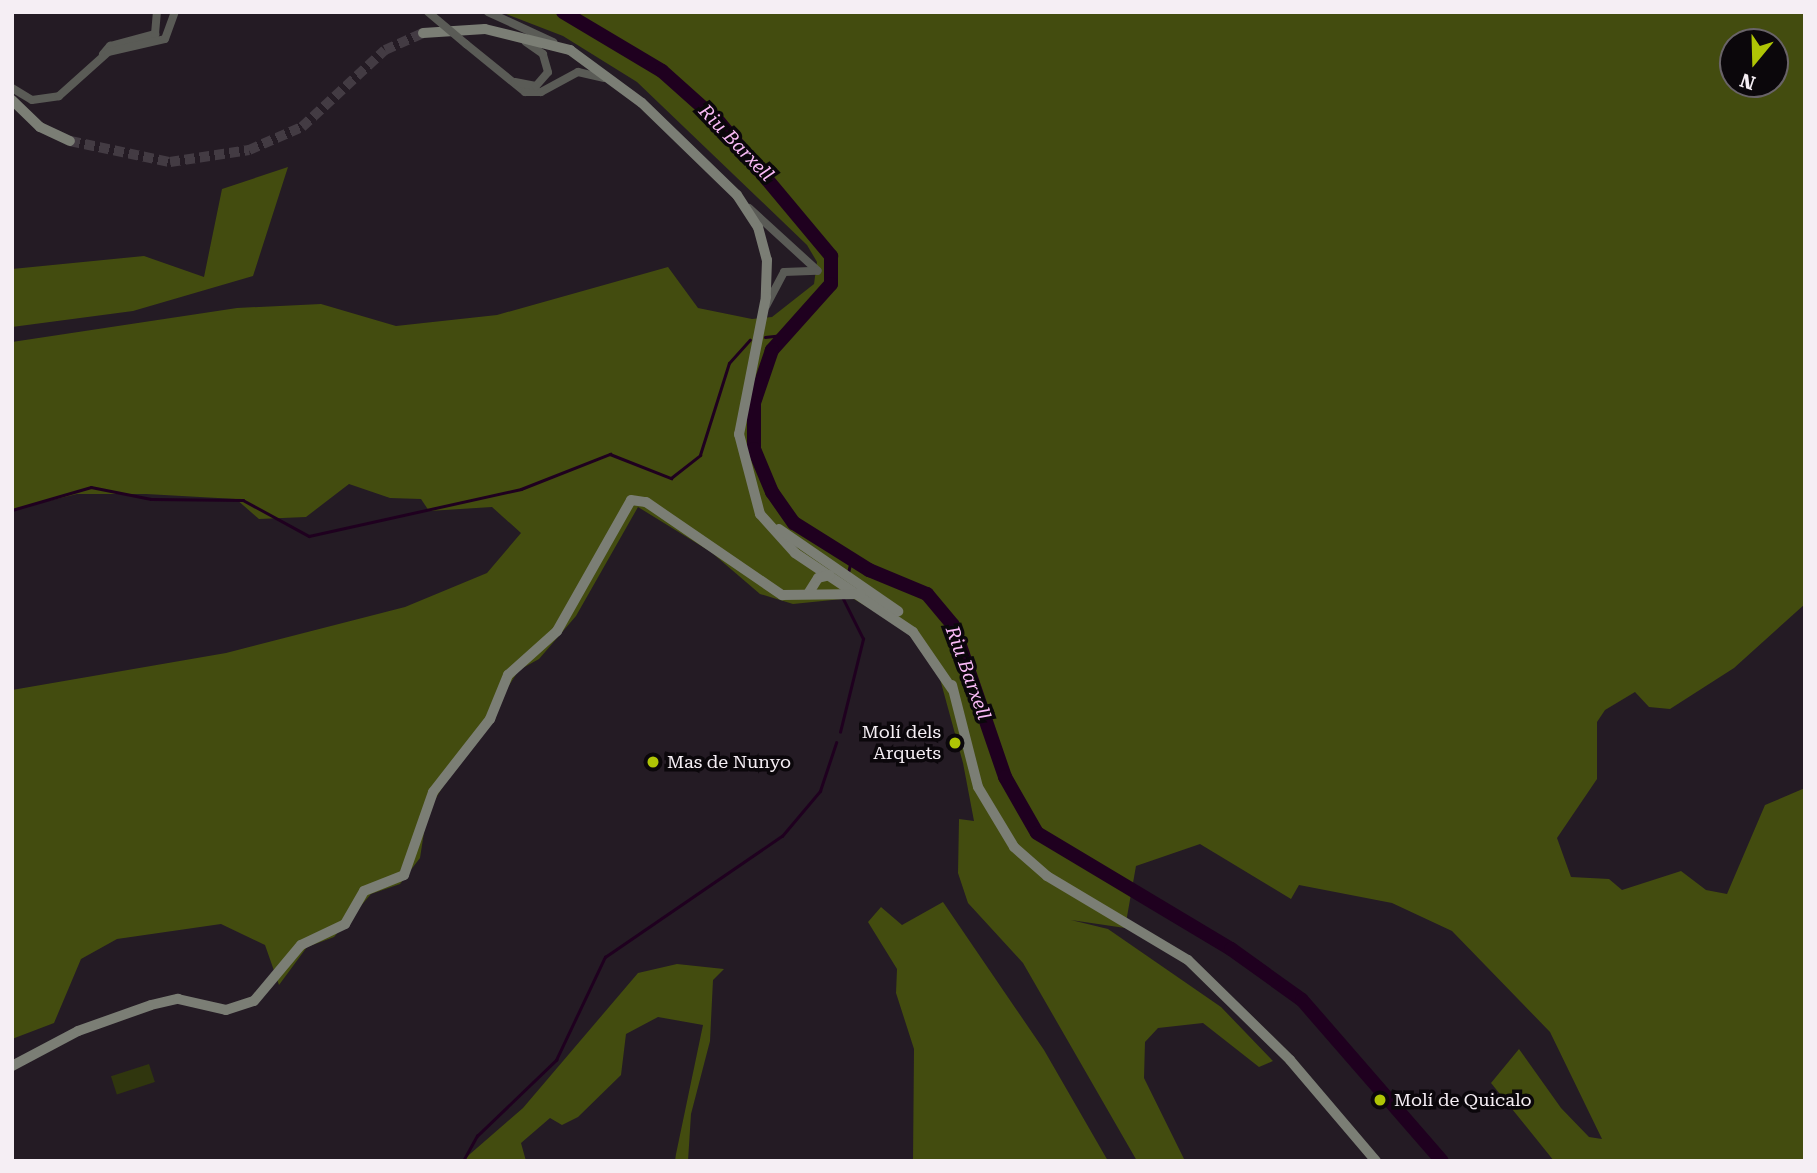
<!DOCTYPE html>
<meta charset="utf-8">
<style>
body{margin:0}
#map{position:relative;width:1817px;height:1173px;overflow:hidden;background:#241b24;font-family:"Roboto Serif",serif}
div>[style]{position:absolute}
.green>*{inset:0;background:#30360e;transform-origin:0 0}
.forest>*{inset:0;background:#434c0f}
.stream>*{height:2.5px;margin:-1.25px;padding:0 1.25px;transform-origin:1.25px;border-radius:1.25px;background:#1f001f}
.river>*{height:14px;margin:-7px;padding:0 7px;transform-origin:7px;border-radius:7px;background:#1f001f}
.secondary-tunnel>*{height:10px;margin-top:-5px;transform-origin:0;background:repeating-linear-gradient(90deg,#433b43 0 10px,transparent 0 15px)}
.street>*{height:8px;margin:-4px;padding:0 4px;transform-origin:4px;border-radius:4px;background:#5a5b56}
.secondary>*{height:10px;margin:-5px;padding:0 5px;transform-origin:5px;border-radius:5px;background:#7b7e75}
.street-bridge>*{height:8px;margin:-4px;padding:0 4px;transform-origin:4px;border-radius:4px;background:#5a5b56}
.dots>*{width:19px;height:19px;translate:-50% -50%;box-sizing:border-box;border:4px solid #0b070b;border-radius:50%}
span{translate:-50% -50%;white-space:nowrap;text-align:center;line-height:1.15;-webkit-text-stroke:7px #0b070b;paint-order:stroke}
.poi-label{font-size:18px;color:#f5eef4}
.right{translate:-100% -50%;text-align:right}
.left{translate:0 -50%;text-align:left}
.water-label{font-size:19px;color:#fabbf7;font-style:italic}
.frame{position:absolute;inset:0;border:14px solid #f5eef4;pointer-events:none}
.north{position:absolute;left:1719px;top:28px;width:70px;height:70px;box-sizing:border-box;background:#0b070b;border:2px solid #696368;border-radius:50%;rotate:199deg;font-size:19px;font-weight:700;line-height:28px;text-align:center;color:#f5eef4}
.north::after{content:'';display:block;margin:auto;width:24px;height:32px;background:#afc505;clip-path:polygon(50% 0,100% 100%,50% 72%,0 100%)}
</style>
<div id="map">
<div class="green">
<div style="left:149px;top:1064px;width:19px;height:40px;rotate:72deg"></div>
</div>
<div class="forest">
<div style="clip-path:polygon(evenodd,501px 12px,1805px 12px,1805px 604px,1734px 668px,1670px 709px,1649px 707px,1635px 692px,1605px 710px,1597px 722px,1597px 779px,1557px 838px,1571px 877px,1609px 879px,1622px 890px,1681px 871px,1706px 890px,1727px 894px,1765px 805px,1805px 788px,1805px 1161px,1554px 1161px,1491px 1083px,1519px 1049px,1561px 1108px,1589px 1137px,1602px 1139px,1550px 1032px,1452px 931px,1392px 903px,1299px 885px,1291px 899px,1200px 844px,1136px 866px,1125px 928px,1071px 920px,1108px 929px,1221px 1007px,1273px 1061px,1259px 1067px,1203px 1023px,1158px 1028px,1145px 1042px,1144px 1078px,1185px 1161px,1137px 1161px,1023px 963px,968px 903px,958px 873px,959px 819px,974px 821px,963px 763px,937px 668px,911px 633px,852px 598px,793px 604px,760px 594px,711px 552px,638px 507px,576px 616px,539px 659px,519px 670px,442px 788px,427px 813px,420px 858px,400px 884px,371px 894px,334px 937px,307px 947px,279px 985px,265px 945px,221px 924px,117px 939px,81px 959px,54px 1023px,12px 1039px,12px 690px,226px 653px,405px 607px,487px 573px,521px 533px,492px 507px,429px 511px,421px 499px,390px 498px,349px 484px,306px 517px,259px 519px,236px 499px,146px 494px,77px 494px,12px 510px,12px 342px,237px 308px,321px 304px,396px 326px,497px 315px,668px 267px,698px 308px,752px 319px,772px 317px,814px 284px,817px 262px,807px 245px,637px 82px,563px 36px,501px 12px,1733px 42px,1775px 42px,1775px 84px,1733px 84px,1733px 42px)"></div>
<div style="clip-path:polygon(288px 167px,253px 276px,133px 311px,12px 327px,12px 269px,144px 256px,204px 277px,222px 189px)"></div>
<div style="clip-path:polygon(943px 902px,1044px 1050px,1108px 1161px,913px 1161px,914px 1049px,896px 993px,897px 969px,868px 922px,881px 907px,902px 925px)"></div>
<div style="clip-path:polygon(677px 964px,724px 969px,713px 980px,710px 1041px,691px 1114px,688px 1161px,675px 1161px,676px 1154px,703px 1025px,658px 1017px,626px 1034px,621px 1075px,578px 1117px,562px 1125px,550px 1118px,521px 1143px,526px 1161px,462px 1161px,523px 1108px,638px 973px)"></div>
</div>
<div class="stream">
<div style="left:765px;top:337px;width:18px;rotate:-6deg"></div>
<div style="left:12px;top:510px;width:82px;rotate:-16.2deg"></div>
<div style="left:91px;top:487px;width:61px;rotate:11.3deg"></div>
<div style="left:151px;top:499px;width:92px;rotate:0.6deg"></div>
<div style="left:243px;top:500px;width:75px;rotate:28.6deg"></div>
<div style="left:309px;top:536px;width:217px;rotate:-12.5deg"></div>
<div style="left:521px;top:489px;width:96px;rotate:-21.5deg"></div>
<div style="left:610px;top:454px;width:66px;rotate:21.5deg"></div>
<div style="left:671px;top:478px;width:37px;rotate:-38deg"></div>
<div style="left:700px;top:455px;width:96px;rotate:-72.5deg"></div>
<div style="left:729px;top:363px;width:31px;rotate:-48deg"></div>
<div style="left:848px;top:573px;width:13px;rotate:-77deg"></div>
<div style="left:840px;top:732px;width:96px;rotate:-76.1deg"></div>
<div style="left:863px;top:639px;width:47px;rotate:-116.6deg"></div>
<div style="left:463px;top:1161px;width:29px;rotate:-61deg"></div>
<div style="left:477px;top:1136px;width:110px;rotate:-43.9deg"></div>
<div style="left:556px;top:1060px;width:114px;rotate:-64.6deg"></div>
<div style="left:605px;top:957px;width:214px;rotate:-34.4deg"></div>
<div style="left:782px;top:836px;width:59px;rotate:-49.8deg"></div>
<div style="left:820px;top:791px;width:51px;rotate:-71.6deg"></div>
</div>
<div class="river">
<div style="left:563px;top:12px;width:115px;rotate:30.8deg"></div>
<div style="left:662px;top:71px;width:76px;rotate:41.8deg"></div>
<div style="left:719px;top:122px;width:175px;rotate:50.1deg"></div>
<div style="left:831px;top:256px;width:28px;rotate:90deg"></div>
<div style="left:831px;top:284px;width:89px;rotate:131.8deg"></div>
<div style="left:772px;top:350px;width:56px;rotate:108.8deg"></div>
<div style="left:754px;top:403px;width:46px;rotate:90deg"></div>
<div style="left:754px;top:449px;width:47px;rotate:67.3deg"></div>
<div style="left:772px;top:492px;width:38px;rotate:55deg"></div>
<div style="left:794px;top:523px;width:89px;rotate:32.1deg"></div>
<div style="left:869px;top:570px;width:63px;rotate:22.5deg"></div>
<div style="left:927px;top:594px;width:40px;rotate:50deg"></div>
<div style="left:953px;top:625px;width:161px;rotate:71.1deg"></div>
<div style="left:1005px;top:777px;width:64px;rotate:60.3deg"></div>
<div style="left:1037px;top:833px;width:226px;rotate:30.9deg"></div>
<div style="left:1231px;top:949px;width:87px;rotate:35.7deg"></div>
<div style="left:1302px;top:1000px;width:213px;rotate:49deg"></div>
</div>
<div class="secondary-tunnel">
<div style="left:70px;top:141px;width:102px;rotate:11.9deg"></div>
<div style="left:170px;top:162px;width:80px;rotate:-8.6deg"></div>
<div style="left:249px;top:150px;width:58px;rotate:-23.5deg"></div>
<div style="left:302px;top:127px;width:113px;rotate:-42.9deg"></div>
<div style="left:385px;top:50px;width:42px;rotate:-24.1deg"></div>
</div>
<div class="street">
<div style="left:488px;top:12px;width:72px;rotate:24.8deg"></div>
<div style="left:466px;top:44px;width:76px;rotate:39.1deg"></div>
<div style="left:525px;top:92px;width:16px"></div>
<div style="left:541px;top:92px;width:42px;rotate:-28.4deg"></div>
<div style="left:578px;top:72px;width:26px;rotate:13deg"></div>
<div style="left:103px;top:54px;width:11px;rotate:-49deg"></div>
<div style="left:110px;top:46px;width:47px;rotate:-14.9deg"></div>
<div style="left:155px;top:34px;width:22px;rotate:-85deg"></div>
<div style="left:515px;top:82px;width:21px;rotate:11deg"></div>
<div style="left:536px;top:86px;width:18px;rotate:-49deg"></div>
<div style="left:548px;top:72px;width:19px;rotate:-106deg"></div>
<div style="left:543px;top:54px;width:21px;rotate:-145deg"></div>
<div style="left:12px;top:88px;width:23px;rotate:31deg"></div>
<div style="left:32px;top:100px;width:27px;rotate:-8deg"></div>
<div style="left:59px;top:96px;width:66px;rotate:-41.9deg"></div>
<div style="left:108px;top:52px;width:58px;rotate:-12.8deg"></div>
<div style="left:165px;top:39px;width:29px;rotate:-70deg"></div>
<div style="left:749px;top:208px;width:93px;rotate:42.4deg"></div>
<div style="left:766px;top:306px;width:38px;rotate:-62deg"></div>
<div style="left:784px;top:272px;width:33px;rotate:-2deg"></div>
</div>
<div class="secondary">
<div style="left:423px;top:33px;width:62px;rotate:-3.7deg"></div>
<div style="left:485px;top:29px;width:88px;rotate:13.9deg"></div>
<div style="left:570px;top:50px;width:89px;rotate:36.4deg"></div>
<div style="left:642px;top:103px;width:132px;rotate:44.1deg"></div>
<div style="left:737px;top:195px;width:38px;rotate:57deg"></div>
<div style="left:758px;top:227px;width:34px;rotate:75deg"></div>
<div style="left:767px;top:260px;width:37px;rotate:92deg"></div>
<div style="left:766px;top:297px;width:140px;rotate:101.1deg"></div>
<div style="left:739px;top:434px;width:83px;rotate:75.3deg"></div>
<div style="left:760px;top:514px;width:52px;rotate:48.1deg"></div>
<div style="left:795px;top:553px;width:142px;rotate:33.8deg"></div>
<div style="left:913px;top:632px;width:69px;rotate:55.6deg"></div>
<div style="left:12px;top:100px;width:39px;rotate:44deg"></div>
<div style="left:40px;top:127px;width:33px;rotate:25deg"></div>
<div style="left:779px;top:529px;width:145px;rotate:34.6deg"></div>
<div style="left:808px;top:594px;width:19px;rotate:-58deg"></div>
<div style="left:818px;top:578px;width:12px;rotate:-14deg"></div>
<div style="left:952px;top:685px;width:105px;rotate:75.7deg"></div>
<div style="left:978px;top:787px;width:70px;rotate:59deg"></div>
<div style="left:1014px;top:847px;width:44px;rotate:41.3deg"></div>
<div style="left:1047px;top:876px;width:164px;rotate:30.8deg"></div>
<div style="left:1188px;top:960px;width:143px;rotate:44.4deg"></div>
<div style="left:1290px;top:1060px;width:133px;rotate:49.6deg"></div>
<div style="left:12px;top:1066px;width:75px;rotate:-27.9deg"></div>
<div style="left:78px;top:1031px;width:77px;rotate:-19.6deg"></div>
<div style="left:151px;top:1005px;width:28px;rotate:-13deg"></div>
<div style="left:178px;top:999px;width:49px;rotate:12.9deg"></div>
<div style="left:226px;top:1010px;width:29px;rotate:-18deg"></div>
<div style="left:254px;top:1001px;width:73px;rotate:-50deg"></div>
<div style="left:301px;top:945px;width:49px;rotate:-25.5deg"></div>
<div style="left:345px;top:924px;width:38px;rotate:-60deg"></div>
<div style="left:364px;top:891px;width:43px;rotate:-21.8deg"></div>
<div style="left:404px;top:875px;width:88px;rotate:-70.7deg"></div>
<div style="left:433px;top:792px;width:93px;rotate:-52deg"></div>
<div style="left:490px;top:719px;width:48px;rotate:-67.8deg"></div>
<div style="left:508px;top:675px;width:66px;rotate:-41.9deg"></div>
<div style="left:557px;top:631px;width:150px;rotate:-60.5deg"></div>
<div style="left:631px;top:500px;width:15px;rotate:8deg"></div>
<div style="left:646px;top:502px;width:165px;rotate:34.4deg"></div>
<div style="left:782px;top:595px;width:79px;rotate:-0.7deg"></div>
</div>
<div class="street-bridge">
<div style="left:428px;top:12px;width:50px;rotate:40.1deg"></div>
</div>
<div class="dots">
<div style="left:955px;top:743px;background:#afc505"></div>
<div style="left:653px;top:762px;background:#afc505"></div>
<div style="left:1380px;top:1100px;background:#afc505"></div>
</div>
<div class="poi-label">
<span class="right" style="left:941px;top:743px">Molí dels<br>Arquets</span>
<span class="left" style="left:667px;top:762px">Mas de Nunyo</span>
<span class="left" style="left:1394px;top:1100px">Molí de Quicalo</span>
</div>
<div class="water-label">
<span style="left:736px;top:143px;rotate:46deg">Riu Barxell</span>
<span style="left:968px;top:673px;rotate:70deg">Riu Barxell</span>
</div>
<div class="frame"></div>
<div class="north">N</div>
</div>
